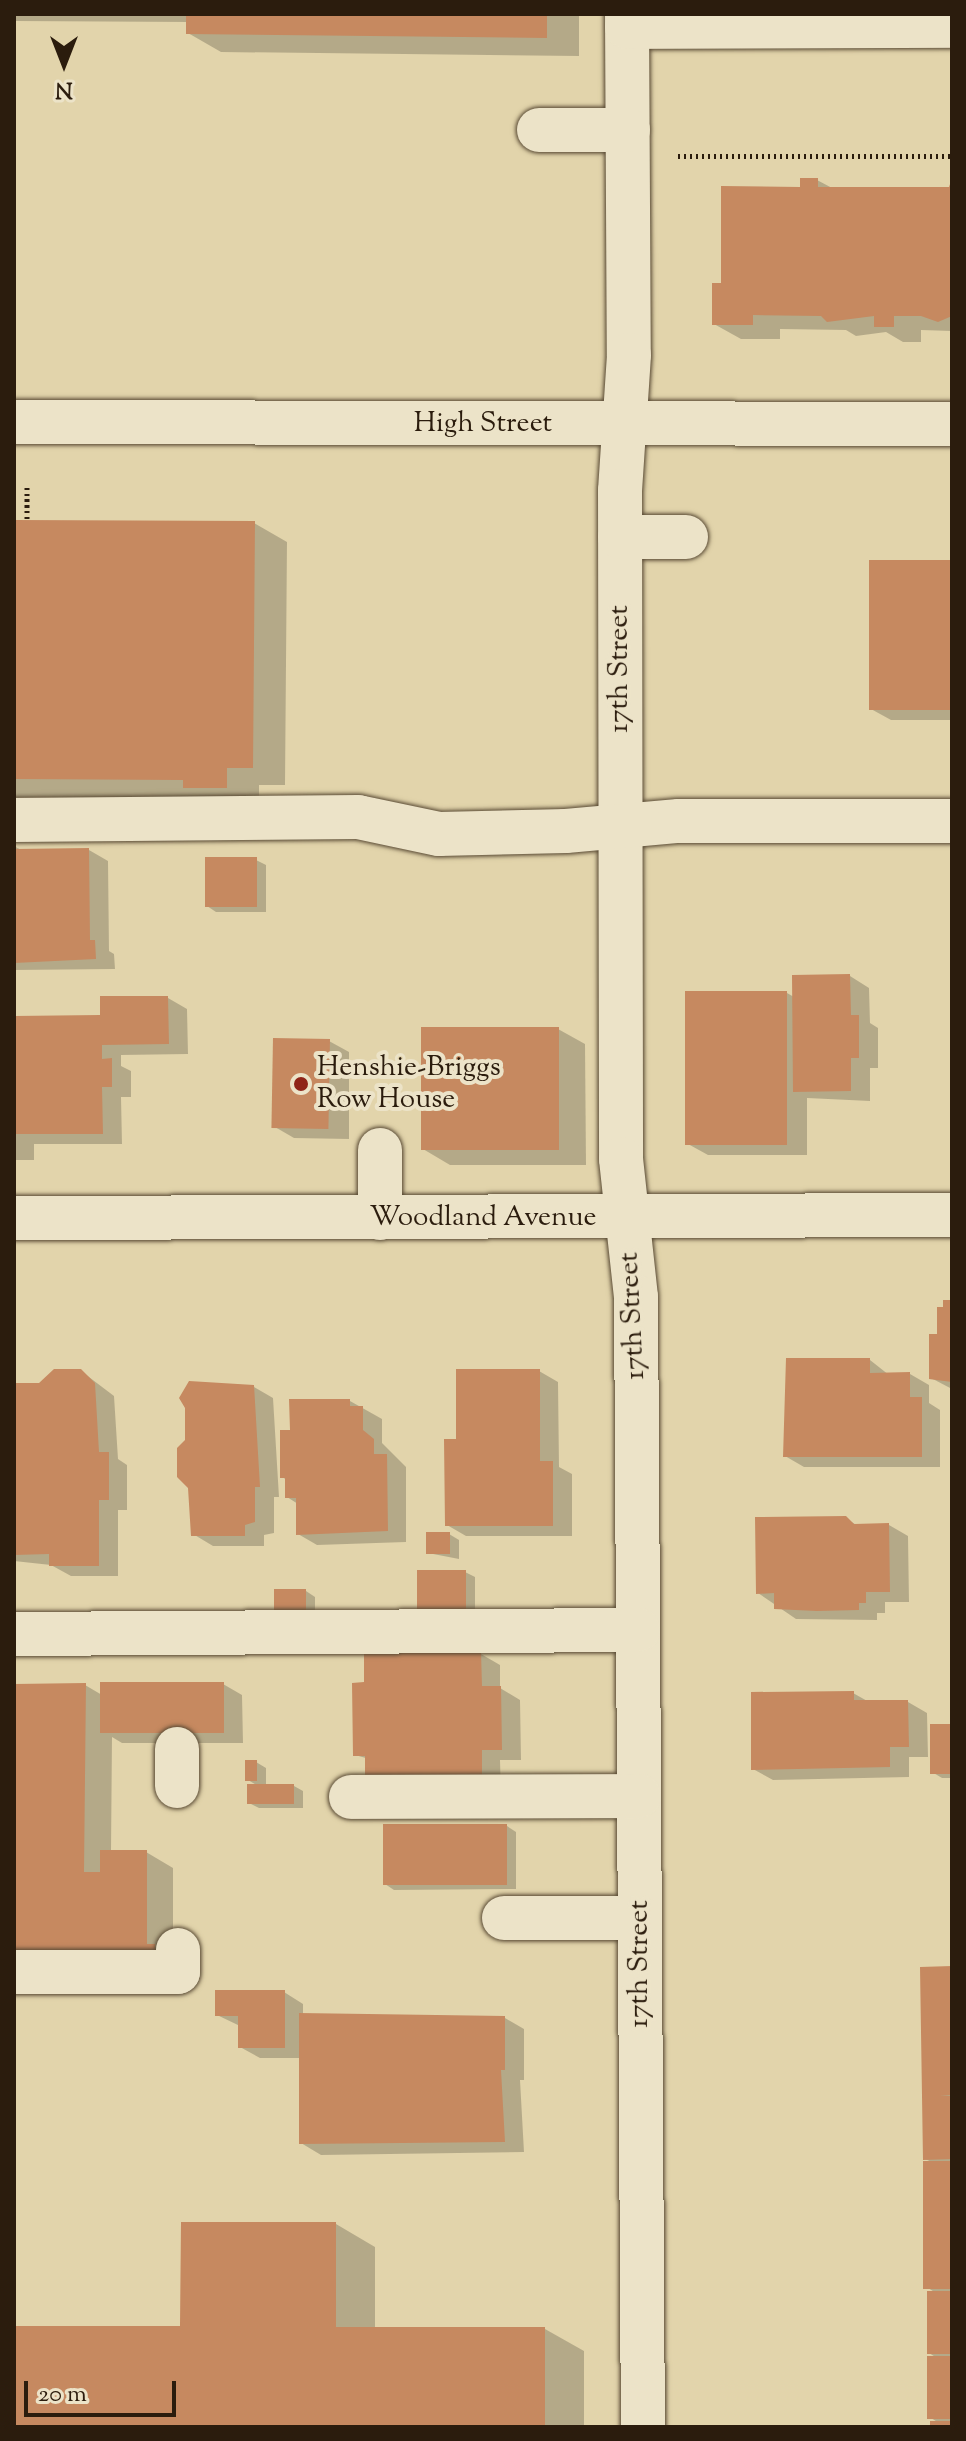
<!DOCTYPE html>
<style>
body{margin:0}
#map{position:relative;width:966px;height:2441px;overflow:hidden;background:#e2d4ab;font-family:"Sorts Mill Goudy",serif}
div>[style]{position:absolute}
.shadow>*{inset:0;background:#0003}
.building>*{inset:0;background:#c68960;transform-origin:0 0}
.path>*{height:5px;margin-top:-2.5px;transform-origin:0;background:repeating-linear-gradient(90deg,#2b1c0d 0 2px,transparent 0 6px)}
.roads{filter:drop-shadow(0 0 2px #594a34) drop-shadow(0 0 2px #594a34)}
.minor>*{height:44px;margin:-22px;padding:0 22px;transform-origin:22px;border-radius:22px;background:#ece3c8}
.dots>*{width:22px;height:22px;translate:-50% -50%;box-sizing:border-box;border:4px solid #ece3c8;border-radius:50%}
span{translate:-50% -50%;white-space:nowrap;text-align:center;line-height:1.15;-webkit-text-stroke:8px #ece3c8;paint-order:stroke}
.street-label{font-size:28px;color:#2b1c0d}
.poi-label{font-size:28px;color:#2b1c0d}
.left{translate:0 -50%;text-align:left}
.frame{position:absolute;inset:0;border:16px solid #2b1c0d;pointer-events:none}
.north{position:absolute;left:24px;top:24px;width:80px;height:80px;-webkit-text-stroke:6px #ece3c8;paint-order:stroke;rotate:180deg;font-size:22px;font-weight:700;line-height:32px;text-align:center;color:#2b1c0d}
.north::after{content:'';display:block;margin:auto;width:28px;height:36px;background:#2b1c0d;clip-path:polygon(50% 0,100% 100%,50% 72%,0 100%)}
.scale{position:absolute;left:24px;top:2381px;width:152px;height:36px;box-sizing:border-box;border:4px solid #2b1c0d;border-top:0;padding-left:10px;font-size:24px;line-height:28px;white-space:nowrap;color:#2b1c0d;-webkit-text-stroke:6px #ece3c8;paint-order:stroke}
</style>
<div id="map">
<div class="shadow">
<div style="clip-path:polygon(14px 14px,579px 14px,579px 56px,221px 52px,188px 33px,188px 22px,14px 21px)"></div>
<div style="clip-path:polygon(817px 180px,834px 189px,951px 189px,952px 180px,952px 331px,921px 330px,921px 342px,903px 342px,886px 332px,856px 336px,846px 330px,780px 329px,780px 339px,741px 339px,714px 324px,723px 285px,802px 189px)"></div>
<div style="clip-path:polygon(14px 522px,254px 523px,287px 542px,285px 785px,259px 785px,259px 806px,204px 798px,14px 797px)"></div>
<div style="clip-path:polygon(952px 562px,952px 720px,891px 720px,871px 709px)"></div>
<div style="clip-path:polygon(14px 846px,23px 851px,89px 850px,108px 861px,109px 951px,114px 954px,115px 969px,14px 970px)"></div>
<div style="clip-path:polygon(256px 860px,266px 865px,266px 912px,216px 912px,207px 906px)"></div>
<div style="clip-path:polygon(850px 976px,869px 988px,870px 1023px,878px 1028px,878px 1068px,870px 1068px,870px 1101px,807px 1098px,807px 1155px,708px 1155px,688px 1144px,787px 993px,794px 997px)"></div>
<div style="clip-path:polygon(168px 998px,187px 1009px,188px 1054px,121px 1055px,121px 1066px,131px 1071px,131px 1097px,121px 1097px,122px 1144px,34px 1144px,34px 1160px,14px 1160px,14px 1018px,102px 1017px)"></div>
<div style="clip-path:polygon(558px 1029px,585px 1044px,586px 1165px,450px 1165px,423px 1149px)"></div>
<div style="clip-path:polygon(329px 1041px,349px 1052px,349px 1139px,294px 1138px,275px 1127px)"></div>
<div style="clip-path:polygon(952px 1302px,952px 1389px,931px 1378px,945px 1309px)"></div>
<div style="clip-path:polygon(870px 1360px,889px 1375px,910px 1374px,929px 1385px,929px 1403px,940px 1410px,940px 1467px,804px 1467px,785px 1456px)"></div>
<div style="clip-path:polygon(81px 1371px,114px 1396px,118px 1459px,127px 1465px,127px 1510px,118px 1510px,118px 1576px,71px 1576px,51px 1565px,14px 1561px,14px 1385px,40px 1385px)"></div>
<div style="clip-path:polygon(539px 1371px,558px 1382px,559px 1467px,572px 1474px,572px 1536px,466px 1536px,447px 1525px,458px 1441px)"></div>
<div style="clip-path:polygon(254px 1387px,273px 1398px,279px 1497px,274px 1497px,274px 1533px,264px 1535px,264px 1546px,213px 1546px,193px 1534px,187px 1441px)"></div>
<div style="clip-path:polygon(350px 1401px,382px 1419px,382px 1443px,406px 1467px,406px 1542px,317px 1545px,298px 1534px,298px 1504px,287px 1497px,287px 1480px,282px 1477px,292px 1432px)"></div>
<div style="clip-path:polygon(845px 1518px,858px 1526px,889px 1525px,908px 1536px,909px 1602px,885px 1602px,885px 1613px,877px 1613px,877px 1620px,796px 1619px,758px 1593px)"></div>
<div style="clip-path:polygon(449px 1534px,459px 1540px,459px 1559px,428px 1553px)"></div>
<div style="clip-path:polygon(465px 1572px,475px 1577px,475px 1626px,429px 1626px)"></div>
<div style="clip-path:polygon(306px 1591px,315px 1597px,315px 1621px,286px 1621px)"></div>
<div style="clip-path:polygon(481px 1654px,500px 1665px,500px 1688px,520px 1700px,521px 1760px,500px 1760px,501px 1796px,355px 1755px)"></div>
<div style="clip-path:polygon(223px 1684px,242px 1695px,243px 1743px,122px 1743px,112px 1737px,111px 1852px,146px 1852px,173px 1868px,173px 1957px,14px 1969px,14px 1686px,85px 1685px,102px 1695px)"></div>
<div style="clip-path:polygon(853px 1693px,869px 1702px,908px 1702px,927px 1713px,928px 1757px,909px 1757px,909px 1777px,773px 1780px,753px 1769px)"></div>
<div style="clip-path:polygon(952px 1726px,952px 1778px,942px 1778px,932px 1772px)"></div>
<div style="clip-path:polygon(256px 1762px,266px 1768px,266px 1786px,294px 1786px,303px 1791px,303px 1808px,259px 1808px,249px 1803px,258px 1786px,248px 1780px)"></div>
<div style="clip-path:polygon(507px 1826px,516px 1832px,516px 1889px,394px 1890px,385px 1884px)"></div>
<div style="clip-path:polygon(952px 1968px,952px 2427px,932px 2427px,939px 2423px,931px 2418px,937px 2358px,929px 2353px,936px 2293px,928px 2288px,934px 2163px,925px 2159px)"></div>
<div style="clip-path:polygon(284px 1992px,303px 2004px,303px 2015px,505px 2018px,524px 2029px,524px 2080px,520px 2080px,524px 2152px,321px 2155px,301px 2143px,301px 2058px,260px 2058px,240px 2047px,240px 2026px,217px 2015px)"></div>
<div style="clip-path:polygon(336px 2224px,375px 2247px,375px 2329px,545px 2329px,584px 2351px,584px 2427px,14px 2427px,14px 2328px,182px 2328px)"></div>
</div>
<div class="building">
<div style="clip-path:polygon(186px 14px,547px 14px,547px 38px,186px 34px)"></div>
<div style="clip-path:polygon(800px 178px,818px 178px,818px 187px,949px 187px,952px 178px,952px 316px,938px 322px,921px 316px,894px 316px,894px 327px,874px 327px,874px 316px,827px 322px,821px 316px,753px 315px,753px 325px,712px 325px,712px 283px,721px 283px,721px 186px,800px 187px)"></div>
<div style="clip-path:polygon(14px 520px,255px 521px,253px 768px,227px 768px,227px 788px,183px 788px,183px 780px,14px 779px)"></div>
<div style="left:869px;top:560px;width:83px;height:150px"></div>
<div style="clip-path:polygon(89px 848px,90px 940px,95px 940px,96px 959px,14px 963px,14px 849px)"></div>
<div style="left:205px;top:857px;width:52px;height:50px"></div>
<div style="clip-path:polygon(850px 974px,851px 1015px,859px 1015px,859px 1058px,851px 1058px,851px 1091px,793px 1092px,792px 975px)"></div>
<div style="left:685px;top:991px;width:102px;height:154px"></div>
<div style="clip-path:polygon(100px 996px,168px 996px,169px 1044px,102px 1045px,102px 1059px,112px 1058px,112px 1087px,102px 1087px,103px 1134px,14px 1134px,14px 1016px,100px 1015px)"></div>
<div style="left:559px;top:1027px;width:123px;height:138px;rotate:90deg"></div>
<div style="left:273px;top:1038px;width:57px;height:90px;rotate:1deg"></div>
<div style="clip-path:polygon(943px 1300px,952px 1300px,952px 1382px,929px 1379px,929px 1334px,937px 1334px,937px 1307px,943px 1307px)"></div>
<div style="clip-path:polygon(786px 1358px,870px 1358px,870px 1373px,910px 1372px,910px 1397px,922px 1397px,922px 1457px,783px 1457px)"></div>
<div style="clip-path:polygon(54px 1369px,81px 1369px,95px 1383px,99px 1452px,109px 1452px,109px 1500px,99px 1500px,99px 1566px,49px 1566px,49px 1554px,14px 1555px,14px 1383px,39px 1383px)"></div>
<div style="clip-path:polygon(456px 1369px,540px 1369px,540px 1461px,553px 1461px,553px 1526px,445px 1526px,444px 1439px,456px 1439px)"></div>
<div style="clip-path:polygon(189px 1381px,254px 1385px,260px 1487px,255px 1487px,255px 1522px,245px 1525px,245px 1536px,191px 1536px,188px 1488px,177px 1477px,177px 1448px,185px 1440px,185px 1408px,179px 1398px)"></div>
<div style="clip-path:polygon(289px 1399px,350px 1399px,350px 1406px,363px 1406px,363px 1430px,374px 1439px,374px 1454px,387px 1454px,388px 1531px,296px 1535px,296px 1498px,285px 1498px,285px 1478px,280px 1478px,280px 1430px,290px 1430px)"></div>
<div style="clip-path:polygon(846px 1516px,854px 1524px,889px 1523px,890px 1592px,866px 1592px,866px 1603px,859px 1603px,859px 1610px,817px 1611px,774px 1609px,774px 1593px,756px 1594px,755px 1517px)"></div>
<div style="left:426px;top:1532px;width:24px;height:22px"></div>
<div style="left:417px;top:1570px;width:49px;height:51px"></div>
<div style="left:274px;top:1589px;width:32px;height:28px"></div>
<div style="clip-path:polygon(481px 1652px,482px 1686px,501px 1686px,502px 1750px,482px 1750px,482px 1785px,365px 1785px,365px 1756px,353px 1756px,352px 1683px,364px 1682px,364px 1653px)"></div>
<div style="left:224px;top:1682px;width:51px;height:124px;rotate:90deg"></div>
<div style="clip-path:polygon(86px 1683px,84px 1872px,100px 1872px,100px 1850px,147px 1850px,147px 1944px,155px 1944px,155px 1954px,14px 1955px,14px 1684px)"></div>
<div style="clip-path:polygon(854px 1691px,854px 1700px,908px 1700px,909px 1747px,890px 1747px,890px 1767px,751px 1770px,751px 1692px)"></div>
<div style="left:930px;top:1724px;width:22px;height:50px"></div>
<div style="left:245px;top:1760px;width:12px;height:21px"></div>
<div style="left:247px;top:1784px;width:47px;height:20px"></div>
<div style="left:383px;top:1824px;width:124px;height:61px"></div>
<div style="clip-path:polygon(952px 1966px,952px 2095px,940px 2095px,952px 2096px,952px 2159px,923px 2160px,920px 1967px)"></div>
<div style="clip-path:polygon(215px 1990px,285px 1990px,285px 2048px,238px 2048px,238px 2016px,215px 2016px)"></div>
<div style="clip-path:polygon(299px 2013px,505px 2016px,505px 2070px,501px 2070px,505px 2142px,299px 2144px)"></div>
<div style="left:923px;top:2161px;width:29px;height:128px"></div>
<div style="clip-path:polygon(181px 2222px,336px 2222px,336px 2327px,545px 2327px,545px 2427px,14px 2427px,14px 2326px,180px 2326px)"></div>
<div style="left:927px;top:2291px;width:25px;height:63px"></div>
<div style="left:927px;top:2356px;width:25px;height:63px"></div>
<div style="left:930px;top:2421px;width:22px;height:6px"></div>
</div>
<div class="path">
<div style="left:678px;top:156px;width:274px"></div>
<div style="left:27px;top:487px;width:33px;rotate:90deg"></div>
</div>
<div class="roads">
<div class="minor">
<div style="left:627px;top:14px;width:341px;rotate:89.7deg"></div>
<div style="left:629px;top:355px;width:136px;rotate:93.8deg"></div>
<div style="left:620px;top:491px;width:668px;rotate:89.91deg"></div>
<div style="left:621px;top:1159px;width:139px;rotate:83.8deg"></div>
<div style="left:636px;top:1297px;width:1130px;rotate:89.65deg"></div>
<div style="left:627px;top:27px;width:325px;rotate:-0.2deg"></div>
<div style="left:539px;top:130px;width:89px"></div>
<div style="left:14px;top:422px;width:938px;rotate:0.12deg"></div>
<div style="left:620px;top:537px;width:66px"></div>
<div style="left:14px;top:820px;width:344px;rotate:-0.5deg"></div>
<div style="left:358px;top:817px;width:83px;rotate:11.9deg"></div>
<div style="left:439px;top:834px;width:127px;rotate:-1.4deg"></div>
<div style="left:566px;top:831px;width:113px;rotate:-5.1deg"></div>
<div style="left:679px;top:821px;width:273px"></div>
<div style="left:380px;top:1150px;width:68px;rotate:90deg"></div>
<div style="left:14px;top:1218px;width:938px;rotate:-0.18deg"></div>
<div style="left:14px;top:1634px;width:624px;rotate:-0.37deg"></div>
<div style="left:177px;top:1749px;width:37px;rotate:90deg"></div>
<div style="left:351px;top:1797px;width:288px;rotate:-0.2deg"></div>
<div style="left:504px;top:1918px;width:136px"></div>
<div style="left:14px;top:1972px;width:164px"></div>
<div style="left:178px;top:1972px;width:22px;rotate:-90deg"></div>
</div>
</div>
<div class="dots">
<div style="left:301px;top:1084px;background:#8f2418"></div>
</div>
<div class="street-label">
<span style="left:483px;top:424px">High Street</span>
<span style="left:620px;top:669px;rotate:-90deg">17th Street</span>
<span style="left:483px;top:1218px">Woodland Avenue</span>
<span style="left:633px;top:1316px;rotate:-93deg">17th Street</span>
<span style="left:640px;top:1964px;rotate:-90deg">17th Street</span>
</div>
<div class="poi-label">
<span class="left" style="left:317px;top:1084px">Henshie-Briggs<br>Row House</span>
</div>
<div class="frame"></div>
<div class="north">N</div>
<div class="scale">20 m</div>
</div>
